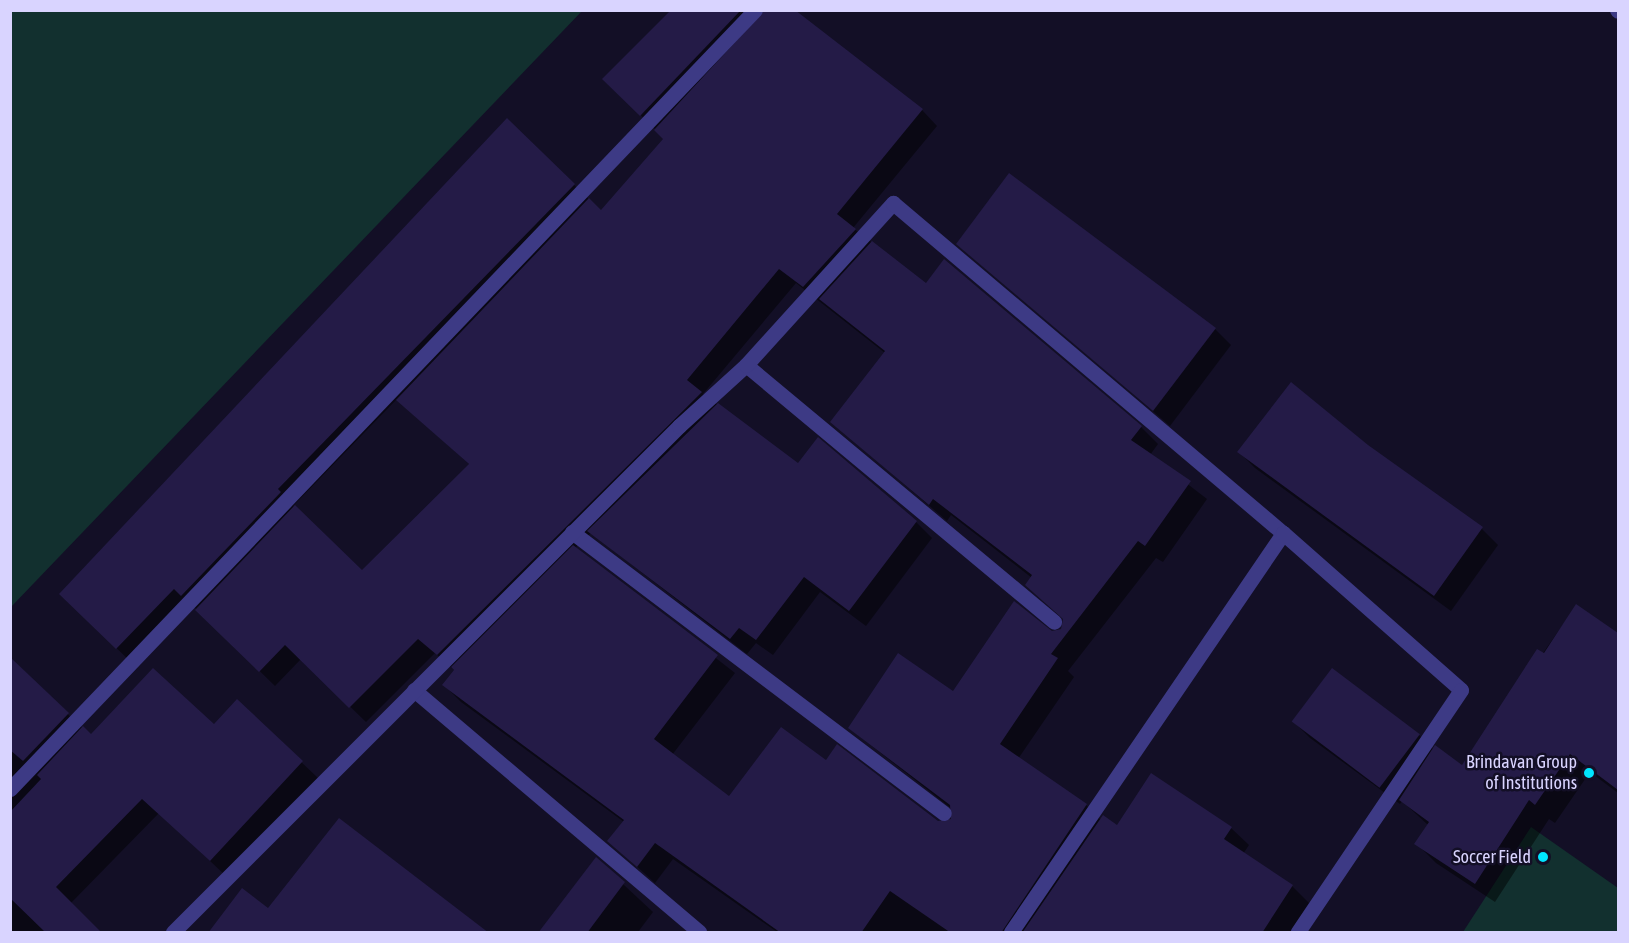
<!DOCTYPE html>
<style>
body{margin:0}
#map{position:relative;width:1629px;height:943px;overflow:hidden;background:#130f26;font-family:"Asap Condensed",sans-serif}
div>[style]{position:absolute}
.green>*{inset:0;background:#12302f}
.shadow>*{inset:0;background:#0007}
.building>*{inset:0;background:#241b47;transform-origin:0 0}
.service>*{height:15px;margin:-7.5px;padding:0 7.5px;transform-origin:7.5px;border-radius:7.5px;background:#3d3a85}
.minor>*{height:15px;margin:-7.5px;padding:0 7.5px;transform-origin:7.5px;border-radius:7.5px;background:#3d3a85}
.dots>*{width:16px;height:16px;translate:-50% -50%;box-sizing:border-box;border:3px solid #130f26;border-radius:50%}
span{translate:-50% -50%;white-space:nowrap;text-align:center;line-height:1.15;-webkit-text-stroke:5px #130f26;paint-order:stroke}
.poi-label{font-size:18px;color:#d9d4ff}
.right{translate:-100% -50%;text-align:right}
.frame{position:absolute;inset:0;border:12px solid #d9d4ff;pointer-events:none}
</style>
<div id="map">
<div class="green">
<div style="clip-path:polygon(11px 10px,582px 11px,11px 607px,10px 11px)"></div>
<div style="clip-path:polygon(1531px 827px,1618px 888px,1618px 932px,1463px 932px)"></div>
</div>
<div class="shadow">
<div style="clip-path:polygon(evenodd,673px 10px,793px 10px,922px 110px,937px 126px,853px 228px,927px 285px,1141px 427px,1158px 444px,1150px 455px,1207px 499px,1163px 562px,1156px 558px,1068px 671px,1074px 677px,1018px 759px,1086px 805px,1101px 820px,1117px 827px,1151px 775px,1231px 828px,1249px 845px,1243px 854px,1292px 886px,1309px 903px,1290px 932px,777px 932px,673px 859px,655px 883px,609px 841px,624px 822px,461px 702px,444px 685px,455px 671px,435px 653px,366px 722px,301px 659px,275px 686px,191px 604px,133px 664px,77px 610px,508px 121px,602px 212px,665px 139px,604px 79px,673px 10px,796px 283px,885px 353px,832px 422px,947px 521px,951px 515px,1032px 578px,1065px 620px,1062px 630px,954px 693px,849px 728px,952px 809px,953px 821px,938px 822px,826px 762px,730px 798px,672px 755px,735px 673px,575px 548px,591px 533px,747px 654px,756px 643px,773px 655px,820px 592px,866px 626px,932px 538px,916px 522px,798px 465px,703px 394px,796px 283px,673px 10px,397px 399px,470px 465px,362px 572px,293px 506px,397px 399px)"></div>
<div style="clip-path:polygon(958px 243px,1215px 329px,1231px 345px,1170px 426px)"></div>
<div style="clip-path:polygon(1367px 446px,1482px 529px,1498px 545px,1451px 611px,1255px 468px,1239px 452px)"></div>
<div style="clip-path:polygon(1576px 606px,1618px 634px,1618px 793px,1590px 772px,1555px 823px,1549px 819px,1495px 902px,1436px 863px,1416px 843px,1428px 825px,1402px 801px,1400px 804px,1310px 738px,1294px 722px,1419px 735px,1434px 750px,1463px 767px)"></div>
<div style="clip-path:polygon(10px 660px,91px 736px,214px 726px,237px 701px,318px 778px,226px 876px,159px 813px,70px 904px,100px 932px,10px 932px)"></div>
<div style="clip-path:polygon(596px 859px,653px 912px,638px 932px,540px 932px)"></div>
</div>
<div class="building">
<div style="clip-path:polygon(671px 10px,741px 10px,640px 116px,602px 79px)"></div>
<div style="clip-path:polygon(765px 10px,795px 10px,923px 109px,837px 214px,856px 229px,803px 287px,779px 269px,687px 380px,702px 392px,437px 655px,418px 639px,349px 708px,285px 645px,259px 672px,195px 610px,295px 505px,362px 570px,469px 464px,396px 400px,589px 198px,601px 210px,663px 139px,654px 130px)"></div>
<div style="clip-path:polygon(507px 118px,575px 184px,278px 489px,281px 492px,181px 596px,174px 589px,116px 649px,59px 594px)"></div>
<div style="clip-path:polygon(1009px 173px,1216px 328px,1153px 411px,956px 244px)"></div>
<div style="clip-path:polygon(872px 241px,926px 283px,944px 259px,1142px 426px,1131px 440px,1191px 481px,1145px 546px,1138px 541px,1051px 654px,1058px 658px,1000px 744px,1087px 804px,1001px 933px,951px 933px,890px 891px,861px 933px,781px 933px,655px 843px,637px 867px,607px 841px,624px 820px,442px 685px,454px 670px,451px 667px,573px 545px,718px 655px,654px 739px,729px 796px,781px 727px,826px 760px,837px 744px,938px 821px,951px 819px,950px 805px,848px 728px,898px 653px,953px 691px,1014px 601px,1052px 631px,1061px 629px,1063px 619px,1025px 585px,1032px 575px,933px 499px,929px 505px,830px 422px,885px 351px,819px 299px)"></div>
<div style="clip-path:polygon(1291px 382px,1368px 445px,1483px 527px,1434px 596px,1237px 452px)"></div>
<div style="clip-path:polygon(718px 403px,798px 463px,818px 437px,917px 521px,849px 611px,804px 577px,756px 640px,739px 628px,730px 639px,587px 531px)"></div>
<div style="clip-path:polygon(1576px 604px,1618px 633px,1618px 790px,1570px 754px,1535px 805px,1529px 800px,1475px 884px,1414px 844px,1429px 822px,1399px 800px,1435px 745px,1462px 765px,1537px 649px,1544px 653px)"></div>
<div style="clip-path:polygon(10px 657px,69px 713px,23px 761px,10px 750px)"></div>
<div style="clip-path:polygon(153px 668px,214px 724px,237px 699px,303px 761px,210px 861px,142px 799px,56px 887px,102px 933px,46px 933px,10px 898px,10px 812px,41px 779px,37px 775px,83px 726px,91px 734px)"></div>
<div style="left:1332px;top:668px;width:110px;height:67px;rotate:37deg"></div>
<div style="clip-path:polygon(1151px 773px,1232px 827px,1224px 839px,1293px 885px,1262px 933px,1022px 933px,1103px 815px,1117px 825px)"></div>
<div style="clip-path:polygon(339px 818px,489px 933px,208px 933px,242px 888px,268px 908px)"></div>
<div style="clip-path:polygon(596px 857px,625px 882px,587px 933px,538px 933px)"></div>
</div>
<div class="service">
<div style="left:1617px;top:10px;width:1px;rotate:45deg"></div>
</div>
<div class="minor">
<div style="left:746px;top:365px;width:401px;rotate:39.8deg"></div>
<div style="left:572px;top:532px;width:466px;rotate:37.1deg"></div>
<div style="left:414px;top:690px;width:374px;rotate:40.3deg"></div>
<div style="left:10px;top:789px;width:1078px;rotate:-46.28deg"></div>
<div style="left:173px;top:932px;width:716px;rotate:-45deg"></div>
<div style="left:679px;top:426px;width:91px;rotate:-42.3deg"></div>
<div style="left:746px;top:365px;width:219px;rotate:-47.8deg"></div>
<div style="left:893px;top:203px;width:511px;rotate:40.24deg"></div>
<div style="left:1011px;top:932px;width:483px;rotate:-55.7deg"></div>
<div style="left:1283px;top:533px;width:237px;rotate:41.4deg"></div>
<div style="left:1461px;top:690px;width:292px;rotate:124deg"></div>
</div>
<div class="dots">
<div style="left:1589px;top:773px;background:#00e5ff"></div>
<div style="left:1543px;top:857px;background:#00e5ff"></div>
</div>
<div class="poi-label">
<span class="right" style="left:1577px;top:773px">Brindavan Group<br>of Institutions</span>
<span class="right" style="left:1531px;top:857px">Soccer Field</span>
</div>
<div class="frame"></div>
</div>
